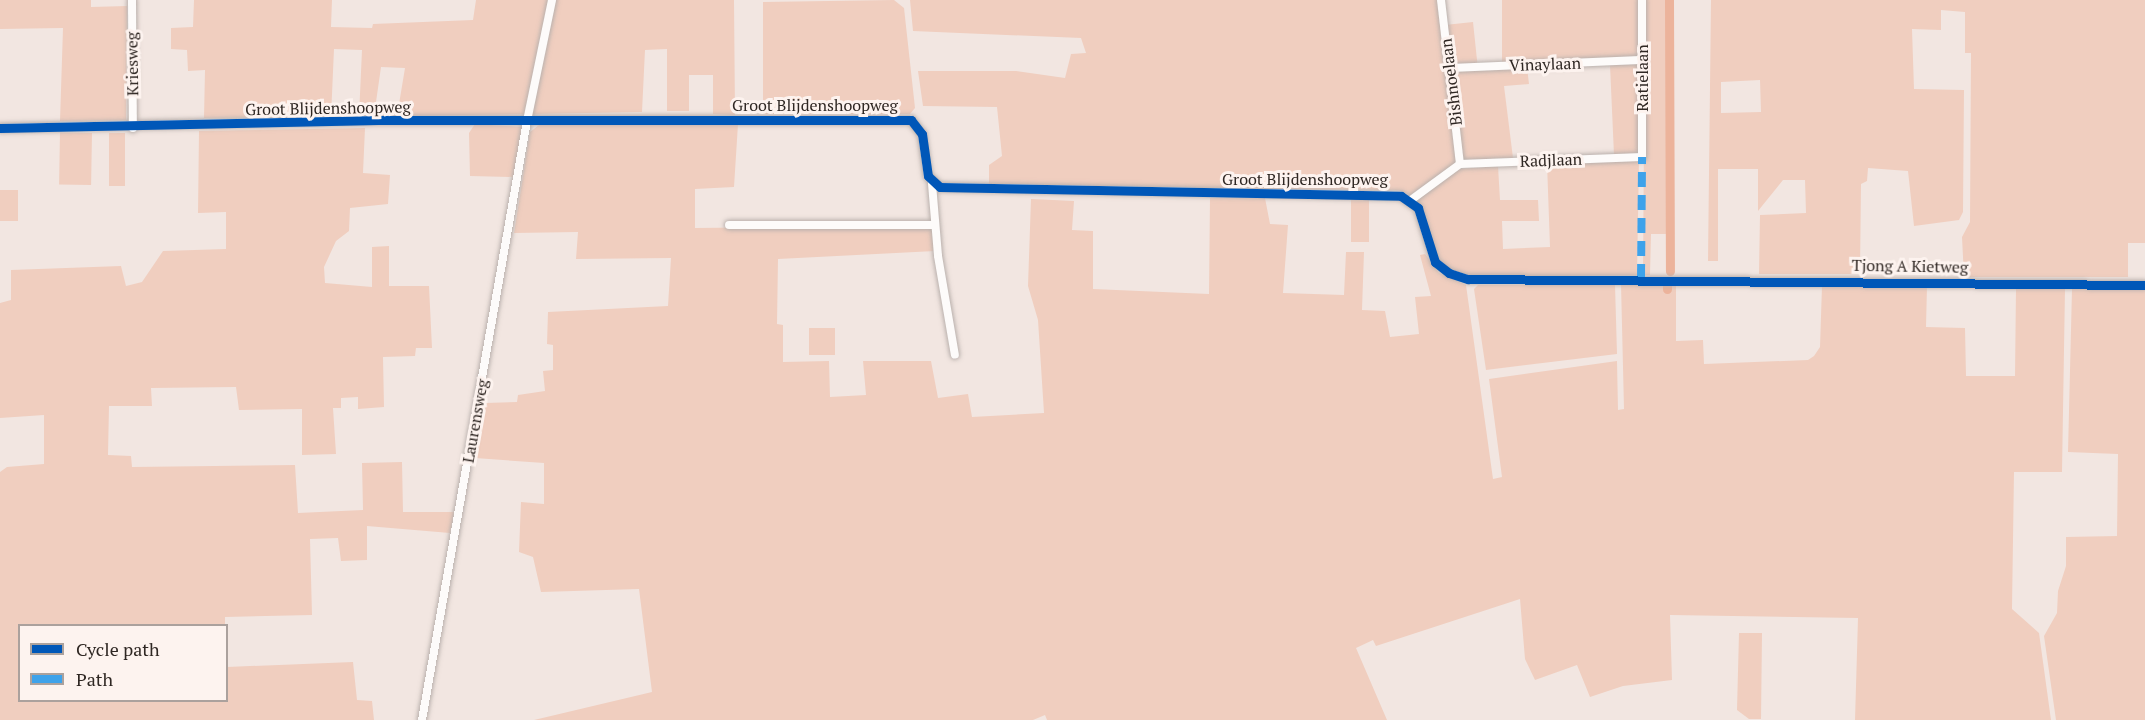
<!DOCTYPE html>
<style>
body{margin:0}
#map{position:relative;width:2145px;height:720px;overflow:hidden;background:#f2e6e1;font-family:"PT Serif",serif}
div>[style]{position:absolute}
.green>*{inset:0;background:#f0cebf;transform-origin:0 0}
.canal>*{height:9px;margin:-4.5px;padding:0 4.5px;transform-origin:4.5px;border-radius:4.5px;background:#ecb39b}
.roads{filter:drop-shadow(0 0 2px #bab1ad) drop-shadow(0 0 2px #bab1ad)}
.minor>*{height:8px;margin:-4px;padding:0 4px;transform-origin:4px;border-radius:4px;background:#fdfbfa}
.quiet>*{height:8px;margin-top:-4px;transform-origin:0;background:repeating-linear-gradient(90deg,#3ea2ea 0 15px,transparent 0 23px)}
.cycleway>*{height:9px;margin:-4.5px;padding:0 4.5px;transform-origin:4.5px;border-radius:4.5px;background:#0057b8}
span{translate:-50% -50%;white-space:nowrap;text-align:center;line-height:1.15;-webkit-text-stroke:6px #fdf3ef;paint-order:stroke}
.street-label{font-size:16px;color:#2f2723}
.legend{position:absolute;left:18px;top:624px;width:210px;height:78px;box-sizing:border-box;background:#fdf3ef;border:2px solid #aba19d;margin:0;padding:8px 10px;list-style:none;font-size:18px;color:#2f2723}
.legend li{display:flex;align-items:center;gap:12px;height:30px}
.legend b{width:30px;border:2px solid #aba19d}
</style>
<div id="map">
<div class="green">
<div style="clip-path:polygon(0 0,91px 0,91px 7px,127px 6px,126px 120px,60px 121px,63px 28px,0 29px)"></div>
<div style="clip-path:polygon(194px 0,332px 0,331px 27px,372px 28px,373px 24px,473px 20px,476px 0,549px 0,525px 114px,397px 116px,405px 68px,381px 67px,374px 116px,359px 116px,362px 50px,334px 49px,331px 117px,204px 118px,205px 70px,188px 71px,187px 50px,171px 49px,171px 28px,193px 27px)"></div>
<div style="clip-path:polygon(556px 0,734px 0,735px 115px,713px 114px,713px 75px,689px 75px,689px 111px,667px 111px,667px 49px,645px 50px,642px 112px,530px 114px)"></div>
<div style="clip-path:polygon(894px 0,904px 8px,915px 108px,910px 114px,763px 114px,763px 2px)"></div>
<div style="clip-path:polygon(910px 0,1437px 0,1457px 163px,1410px 195px,1398px 190px,989px 186px,989px 165px,1002px 156px,997px 107px,923px 106px,918px 71px,1016px 71px,1065px 78px,1071px 54px,1086px 53px,1081px 38px,913px 31px)"></div>
<div style="left:1502px;top:0;width:137px;height:62px"></div>
<div style="clip-path:polygon(1645px 0,1669px 0,1670px 234px,1651px 234px,1650px 275px,1643px 275px)"></div>
<div style="clip-path:polygon(evenodd,1711px 0,2145px 0,2145px 243px,2128px 243px,2128px 277px,1964px 277px,1962px 237px,1970px 222px,1971px 53px,1965px 53px,1965px 12px,1941px 10px,1941px 30px,1912px 29px,1914px 89px,1964px 90px,1963px 212px,1959px 220px,1914px 226px,1908px 171px,1868px 168px,1867px 181px,1861px 184px,1860px 274px,1759px 274px,1760px 215px,1806px 213px,1805px 180px,1783px 180px,1758px 211px,1758px 169px,1718px 169px,1718px 261px,1708px 261px,1711px 0,1760px 80px,1761px 112px,1721px 113px,1721px 82px,1760px 80px)"></div>
<div style="left:1473px;top:22px;width:41px;height:26px;rotate:84deg"></div>
<div style="clip-path:polygon(1639px 64px,1639px 155px,1614px 155px,1610px 65px)"></div>
<div style="clip-path:polygon(1527px 67px,1529px 84px,1504px 86px,1513px 158px,1463px 160px,1452px 71px)"></div>
<div style="clip-path:polygon(475px 124px,523px 127px,514px 177px,470px 176px,469px 133px)"></div>
<div style="clip-path:polygon(738px 124px,734px 187px,695px 189px,695px 228px,932px 225px,935px 251px,778px 259px,777px 324px,783px 325px,783px 362px,829px 361px,830px 397px,866px 395px,863px 361px,931px 361px,938px 398px,968px 394px,972px 417px,1044px 413px,1038px 320px,1028px 286px,1031px 199px,1074px 201px,1072px 230px,1093px 231px,1093px 289px,1209px 294px,1210px 198px,1265px 198px,1270px 224px,1288px 225px,1283px 293px,1344px 295px,1346px 252px,1364px 252px,1362px 310px,1385px 311px,1390px 337px,1419px 334px,1415px 297px,1431px 296px,1420px 255px,1425px 254px,1439px 273px,1466px 285px,1493px 479px,1502px 477px,1489px 379px,1617px 361px,1618px 410px,1624px 409px,1621px 284px,1676px 282px,1676px 341px,1703px 340px,1704px 364px,1808px 360px,1814px 356px,1820px 347px,1822px 286px,1927px 286px,1926px 327px,1965px 328px,1966px 376px,2015px 376px,2016px 288px,2065px 289px,2062px 472px,2014px 472px,2012px 609px,2039px 633px,2051px 720px,1855px 720px,1858px 618px,1670px 615px,1672px 680px,1623px 686px,1590px 697px,1577px 665px,1535px 680px,1525px 659px,1520px 599px,1376px 646px,1373px 640px,1356px 648px,1387px 720px,1047px 720px,1045px 715px,1033px 720px,534px 720px,652px 692px,639px 589px,541px 592px,533px 557px,519px 552px,521px 502px,544px 504px,544px 463px,475px 458px,485px 403px,517px 402px,518px 395px,545px 391px,543px 371px,553px 370px,553px 345px,547px 344px,548px 312px,668px 306px,671px 258px,576px 259px,578px 232px,514px 233px,530px 132px,539px 125px)"></div>
<div style="clip-path:polygon(365px 128px,363px 173px,390px 175px,388px 204px,350px 208px,349px 231px,336px 241px,324px 267px,325px 283px,372px 287px,372px 247px,389px 246px,389px 286px,429px 286px,432px 348px,416px 348px,415px 356px,383px 357px,384px 407px,358px 409px,358px 397px,341px 398px,341px 408px,333px 408px,336px 454px,302px 455px,302px 409px,239px 410px,236px 387px,151px 388px,152px 406px,109px 406px,108px 455px,131px 456px,132px 467px,295px 465px,298px 513px,363px 510px,362px 463px,402px 462px,403px 512px,454px 512px,450px 533px,367px 526px,367px 560px,341px 561px,338px 538px,310px 539px,312px 615px,225px 617px,225px 626px,20px 626px,20px 700px,226px 700px,227px 667px,353px 662px,357px 700px,372px 701px,374px 720px,0 720px,0 472px,7px 467px,44px 464px,44px 415px,0 418px,0 303px,11px 300px,11px 270px,121px 266px,126px 286px,142px 282px,163px 251px,226px 249px,226px 212px,198px 213px,199px 131px)"></div>
<div style="left:92px;top:133px;width:52px;height:32px;rotate:91deg"></div>
<div style="left:109px;top:133px;width:16px;height:53px"></div>
<div style="clip-path:polygon(1639px 160px,1637px 275px,1474px 277px,1447px 269px,1438px 261px,1421px 207px,1415px 201px,1460px 169px,1498px 166px,1500px 200px,1538px 200px,1539px 221px,1502px 221px,1503px 249px,1550px 247px,1547px 163px)"></div>
<div style="left:0;top:190px;width:18px;height:31px"></div>
<div style="left:1351px;top:199px;width:18px;height:43px"></div>
<div style="clip-path:polygon(1478px 285px,1615px 285px,1617px 354px,1486px 370px,1474px 289px)"></div>
<div style="clip-path:polygon(2072px 289px,2145px 289px,2145px 720px,2056px 720px,2044px 636px,2057px 613px,2058px 591px,2066px 566px,2066px 537px,2117px 536px,2118px 454px,2068px 452px)"></div>
<div style="left:809px;top:328px;width:26px;height:27px"></div>
<div style="clip-path:polygon(1739px 633px,1762px 633px,1761px 719px,1749px 719px,1737px 710px)"></div>
</div>
<div class="canal">
<div style="left:1669px;top:0;width:271px;rotate:89.8deg"></div>
<div style="left:1667px;top:289px;width:3px;rotate:-90deg"></div>
</div>
<div class="roads">
<div class="minor">
<div style="left:132px;top:0;width:128px;rotate:89.6deg"></div>
<div style="left:1441px;top:0;width:165px;rotate:83.4deg"></div>
<div style="left:1449px;top:68px;width:193px;rotate:-2.4deg"></div>
<div style="left:0;top:128px;width:378px;rotate:-1.2deg"></div>
<div style="left:378px;top:120px;width:533px"></div>
<div style="left:911px;top:120px;width:18px;rotate:52deg"></div>
<div style="left:922px;top:134px;width:42px;rotate:81.9deg"></div>
<div style="left:928px;top:176px;width:16px;rotate:43deg"></div>
<div style="left:940px;top:187px;width:461px;rotate:1.1deg"></div>
<div style="left:1401px;top:196px;width:21px;rotate:35deg"></div>
<div style="left:1418px;top:208px;width:57px;rotate:72.5deg"></div>
<div style="left:1435px;top:262px;width:18px;rotate:38deg"></div>
<div style="left:1449px;top:273px;width:20px;rotate:18deg"></div>
<div style="left:1468px;top:279px;width:677px;rotate:0.51deg"></div>
<div style="left:1460px;top:164px;width:182px;rotate:-2.2deg"></div>
<div style="left:1642px;top:157px;width:157px;rotate:-90deg"></div>
<div style="left:932px;top:184px;width:72px;rotate:85.2deg"></div>
<div style="left:938px;top:256px;width:100px;rotate:80.3deg"></div>
<div style="left:1411px;top:200px;width:61px;rotate:-36.3deg"></div>
<div style="left:729px;top:225px;width:205px"></div>
<div style="left:422px;top:720px;width:608px;rotate:-80.06deg"></div>
<div style="left:527px;top:121px;width:124px;rotate:-78.3deg"></div>
</div>
</div>
<div class="quiet">
<div style="left:1641px;top:279px;width:122px;rotate:-89.5deg"></div>
</div>
<div class="cycleway">
<div style="left:0;top:128px;width:378px;rotate:-1.2deg"></div>
<div style="left:378px;top:120px;width:533px"></div>
<div style="left:911px;top:120px;width:18px;rotate:52deg"></div>
<div style="left:922px;top:134px;width:42px;rotate:81.9deg"></div>
<div style="left:928px;top:176px;width:16px;rotate:43deg"></div>
<div style="left:940px;top:187px;width:461px;rotate:1.1deg"></div>
<div style="left:1401px;top:196px;width:21px;rotate:35deg"></div>
<div style="left:1418px;top:208px;width:57px;rotate:72.5deg"></div>
<div style="left:1435px;top:262px;width:18px;rotate:38deg"></div>
<div style="left:1449px;top:273px;width:20px;rotate:18deg"></div>
<div style="left:1468px;top:279px;width:677px;rotate:0.51deg"></div>
</div>
<div class="street-label">
<span style="left:132px;top:64px;rotate:-91deg">Kriesweg</span>
<span style="left:1545px;top:64px;rotate:-2deg">Vinaylaan</span>
<span style="left:1642px;top:78px;rotate:-90deg">Ratielaan</span>
<span style="left:1451px;top:82px;rotate:-97deg">Bishnoelaan</span>
<span style="left:815px;top:105px">Groot Blijdenshoopweg</span>
<span style="left:328px;top:108px;rotate:-1deg">Groot Blijdenshoopweg</span>
<span style="left:1551px;top:160px;rotate:-2deg">Radjlaan</span>
<span style="left:1305px;top:179px">Groot Blijdenshoopweg</span>
<span style="left:1910px;top:266px;rotate:1deg">Tjong A Kietweg</span>
<span style="left:475px;top:421px;rotate:-80deg">Laurensweg</span>
</div>
<ul class="legend">
<li><b style="height:8px;background:#0057b8"></b>Cycle path</li>
<li><b style="height:8px;background:#3ea2ea"></b>Path</li>
</ul>
</div>
